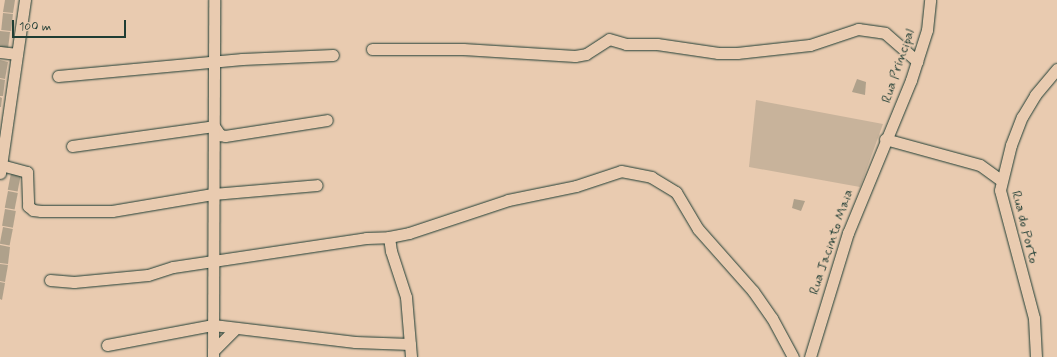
<!DOCTYPE html>
<style>
body{margin:0}
#map{position:relative;width:1057px;height:357px;overflow:hidden;background:#e9cbb0;font-family:Mynerve,sans-serif}
div>[style]{position:absolute}
.green>*{inset:0;background:#c8b39b}
.building>*{inset:0;background:#afa18b;transform-origin:0 0}
.roads{filter:drop-shadow(0 0 1px #1f3d34) drop-shadow(0 0 1px #1f3d34)}
.minor>*{height:11px;margin:-5.5px;padding:0 5.5px;transform-origin:5.5px;border-radius:5.5px;background:#e9cbb0}
span{translate:-50% -50%;white-space:nowrap;text-align:center;line-height:1.15;-webkit-text-stroke:3px #e9cbb0;paint-order:stroke}
.street-label{font-size:14px;color:#1f3d34}
.scale{position:absolute;left:12px;top:20px;width:114px;height:18px;box-sizing:border-box;border:2px solid #1f3d34;border-top:0;padding-left:5px;font-size:12px;line-height:14px;white-space:nowrap;color:#1f3d34;-webkit-text-stroke:3px #e9cbb0;paint-order:stroke}
</style>
<div id="map">
<div class="green">
<div style="clip-path:polygon(756px 100px,883px 124px,860px 187px,749px 167px)"></div>
</div>
<div class="building">
<div style="clip-path:polygon(5px 0,15px 0,13px 13px,3px 12px)"></div>
<div style="left:3px;top:13px;width:10px;height:17px;rotate:6deg"></div>
<div style="clip-path:polygon(0 31px,10px 32px,8px 49px,0 48px)"></div>
<div style="clip-path:polygon(0 60px,8px 62px,5px 79px,0 78px)"></div>
<div style="clip-path:polygon(0 79px,5px 80px,3px 96px,0 96px)"></div>
<div style="clip-path:polygon(857px 79px,866px 82px,865px 95px,852px 92px)"></div>
<div style="clip-path:polygon(0 97px,2px 98px,1px 107px,0 107px)"></div>
<div style="left:11px;top:173px;width:10px;height:17px;rotate:11deg"></div>
<div style="left:8px;top:191px;width:10px;height:17px;rotate:11deg"></div>
<div style="clip-path:polygon(794px 199px,805px 201px,801px 211px,792px 208px)"></div>
<div style="left:5px;top:209px;width:11px;height:17px;rotate:10deg"></div>
<div style="left:3px;top:227px;width:10px;height:17px;rotate:11deg"></div>
<div style="clip-path:polygon(0 245px,10px 247px,8px 264px,0 263px)"></div>
<div style="clip-path:polygon(0 264px,8px 265px,5px 282px,0 281px)"></div>
<div style="clip-path:polygon(0 282px,5px 283px,2px 300px,0 299px)"></div>
</div>
<div class="roads">
<div class="minor">
<div style="left:372px;top:49px;width:91px"></div>
<div style="left:463px;top:49px;width:112px;rotate:3.6deg"></div>
<div style="left:575px;top:56px;width:11px;rotate:-10deg"></div>
<div style="left:586px;top:54px;width:27px;rotate:-33deg"></div>
<div style="left:609px;top:39px;width:18px;rotate:16deg"></div>
<div style="left:626px;top:44px;width:31px"></div>
<div style="left:657px;top:44px;width:62px;rotate:8.4deg"></div>
<div style="left:718px;top:53px;width:19px"></div>
<div style="left:737px;top:53px;width:73px;rotate:-6.3deg"></div>
<div style="left:810px;top:45px;width:51px;rotate:-18.4deg"></div>
<div style="left:858px;top:29px;width:27px;rotate:8deg"></div>
<div style="left:885px;top:33px;width:43px;rotate:41.2deg"></div>
<div style="left:0;top:52px;width:17px;rotate:7deg"></div>
<div style="left:58px;top:76px;width:185px;rotate:-5.3deg"></div>
<div style="left:242px;top:59px;width:91px;rotate:-2.5deg"></div>
<div style="left:885px;top:139px;width:98px;rotate:15.3deg"></div>
<div style="left:980px;top:165px;width:26px;rotate:36deg"></div>
<div style="left:72px;top:146px;width:143px;rotate:-8deg"></div>
<div style="left:214px;top:126px;width:11px;rotate:56deg"></div>
<div style="left:220px;top:135px;width:5px;rotate:11deg"></div>
<div style="left:225px;top:136px;width:103px;rotate:-8.9deg"></div>
<div style="left:1px;top:165px;width:27px;rotate:15deg"></div>
<div style="left:27px;top:172px;width:34px;rotate:88deg"></div>
<div style="left:28px;top:206px;width:6px;rotate:39deg"></div>
<div style="left:33px;top:210px;width:8px;rotate:7deg"></div>
<div style="left:41px;top:211px;width:71px"></div>
<div style="left:112px;top:211px;width:102px;rotate:-9.6deg"></div>
<div style="left:213px;top:194px;width:104px;rotate:-4.9deg"></div>
<div style="left:0;top:173px;width:175px;rotate:-81.8deg"></div>
<div style="left:389px;top:237px;width:14px;rotate:82deg"></div>
<div style="left:391px;top:251px;width:48px;rotate:71.9deg"></div>
<div style="left:406px;top:297px;width:60px;rotate:85.2deg"></div>
<div style="left:50px;top:280px;width:24px;rotate:5deg"></div>
<div style="left:74px;top:282px;width:74px;rotate:-5.4deg"></div>
<div style="left:148px;top:275px;width:26px;rotate:-18deg"></div>
<div style="left:173px;top:267px;width:195px;rotate:-8.5deg"></div>
<div style="left:366px;top:238px;width:23px;rotate:-2deg"></div>
<div style="left:389px;top:237px;width:20px;rotate:-11deg"></div>
<div style="left:409px;top:233px;width:104px;rotate:-18.4deg"></div>
<div style="left:508px;top:200px;width:69px;rotate:-11.6deg"></div>
<div style="left:576px;top:186px;width:47px;rotate:-18.4deg"></div>
<div style="left:621px;top:171px;width:31px;rotate:11deg"></div>
<div style="left:651px;top:177px;width:29px;rotate:31deg"></div>
<div style="left:676px;top:192px;width:43px;rotate:59.3deg"></div>
<div style="left:698px;top:229px;width:83px;rotate:48.4deg"></div>
<div style="left:753px;top:291px;width:33px;rotate:55deg"></div>
<div style="left:772px;top:318px;width:44px;rotate:61.7deg"></div>
<div style="left:107px;top:345px;width:108px;rotate:-10.7deg"></div>
<div style="left:213px;top:325px;width:143px;rotate:6.8deg"></div>
<div style="left:355px;top:342px;width:55px;rotate:2.1deg"></div>
<div style="left:213px;top:351px;width:31px;rotate:-45deg"></div>
<div style="left:213px;top:357px;width:357px;rotate:-89.8deg"></div>
<div style="left:810px;top:357px;width:130px;rotate:-73deg"></div>
<div style="left:848px;top:233px;width:165px;rotate:-67.6deg"></div>
<div style="left:911px;top:80px;width:52px;rotate:-72.3deg"></div>
<div style="left:927px;top:30px;width:30px;rotate:-84deg"></div>
<div style="left:1036px;top:357px;width:39px;rotate:-93deg"></div>
<div style="left:1034px;top:318px;width:132px;rotate:-104.9deg"></div>
<div style="left:1000px;top:190px;width:46px;rotate:-76.3deg"></div>
<div style="left:1011px;top:145px;width:30px;rotate:-69deg"></div>
<div style="left:1022px;top:117px;width:26px;rotate:-59deg"></div>
<div style="left:1035px;top:95px;width:34px;rotate:-50deg"></div>
</div>
</div>
<div class="street-label">
<span style="left:898px;top:66px;rotate:-71deg">Rua Principal</span>
<span style="left:1025px;top:227px;rotate:76deg">Rua do Porto</span>
<span style="left:831px;top:242px;rotate:-71deg">Rua Jacinto Maia</span>
</div>
<div class="scale">100 m</div>
</div>
